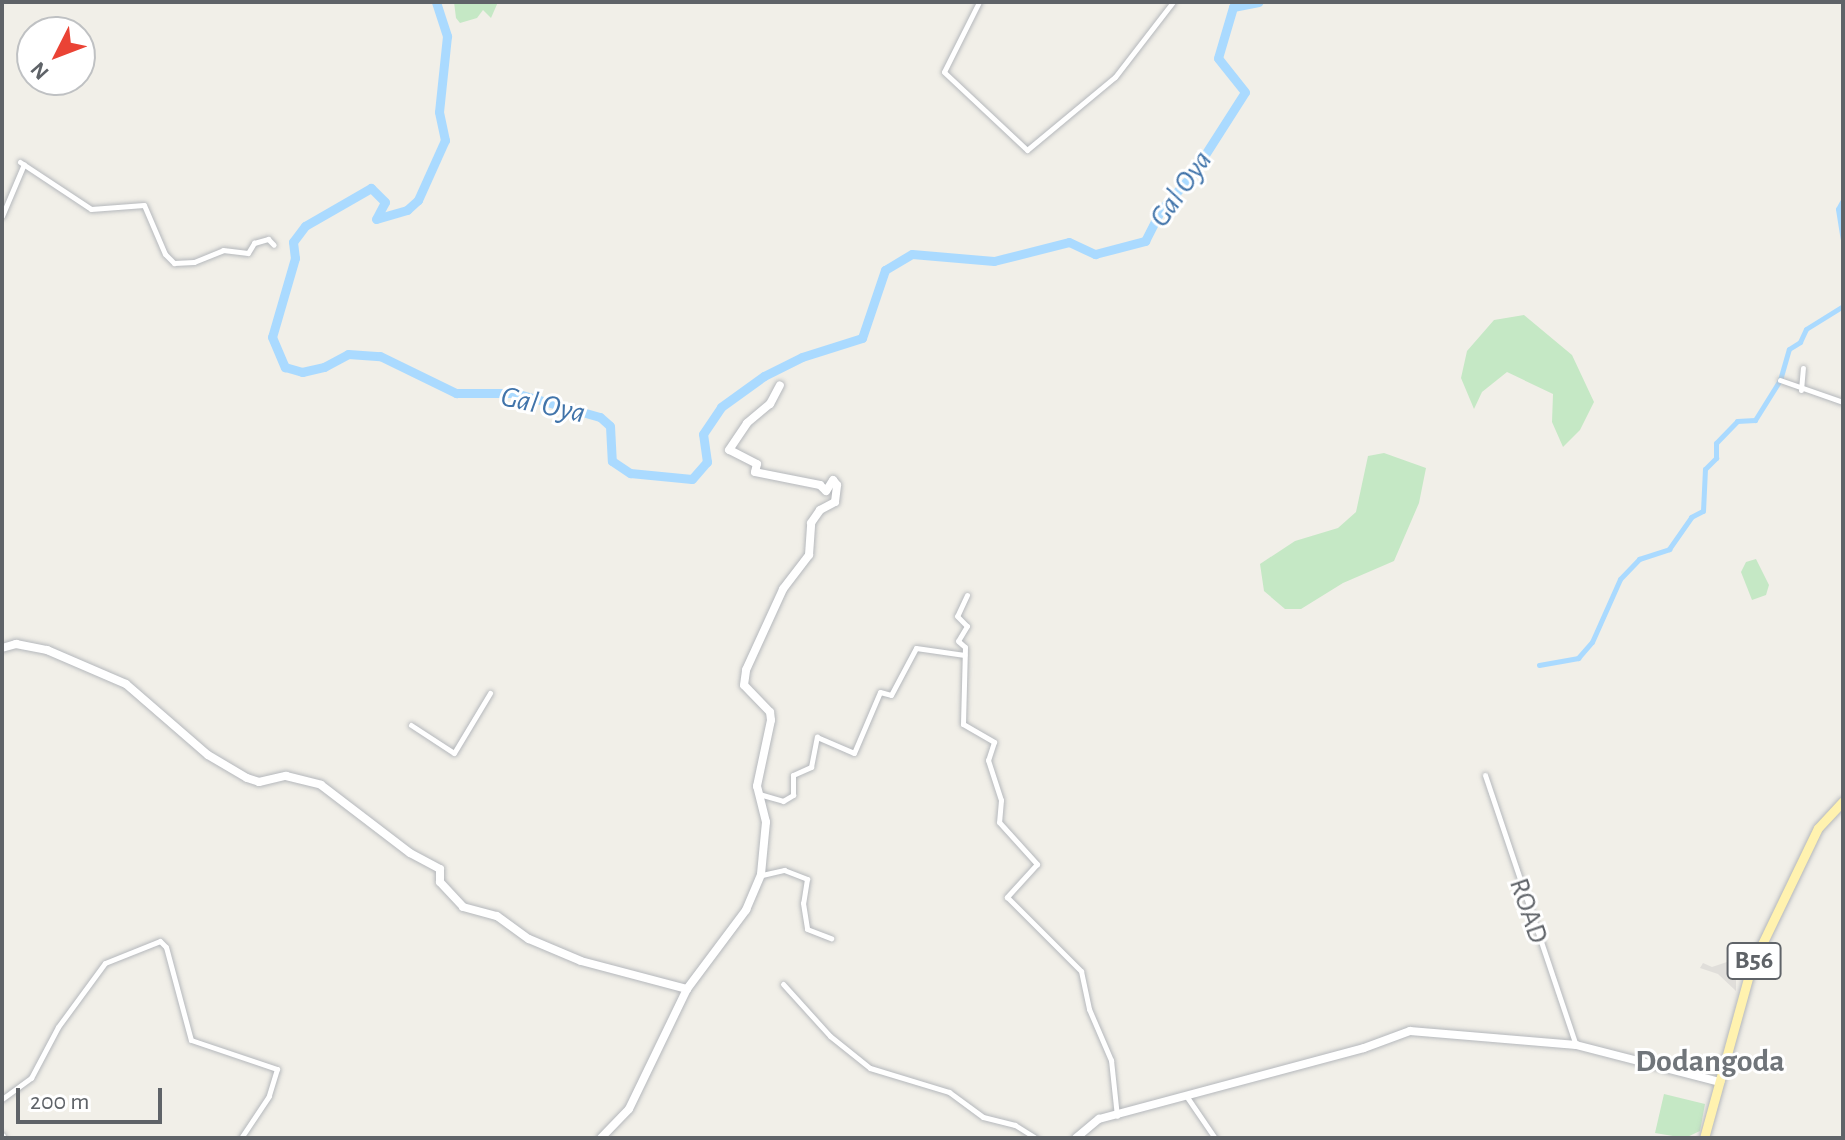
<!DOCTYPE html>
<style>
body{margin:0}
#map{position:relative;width:1845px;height:1140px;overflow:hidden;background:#f1efe8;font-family:"Alegreya Sans",sans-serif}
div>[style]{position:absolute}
.industrial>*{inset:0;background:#e0deda}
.green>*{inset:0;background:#c5e8c5}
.canal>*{height:5px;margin:-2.5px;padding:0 2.5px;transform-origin:2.5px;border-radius:2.5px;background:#aadaff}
.river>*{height:9px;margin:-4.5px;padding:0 4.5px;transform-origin:4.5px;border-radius:4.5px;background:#aadaff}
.roads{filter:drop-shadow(0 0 2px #b5b8bc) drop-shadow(0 0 2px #b5b8bc)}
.minor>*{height:5px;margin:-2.5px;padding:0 2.5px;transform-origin:2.5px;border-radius:2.5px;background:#fff}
.secondary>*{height:8px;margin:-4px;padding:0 4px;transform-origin:4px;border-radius:4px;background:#fff}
.primary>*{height:9px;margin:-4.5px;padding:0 4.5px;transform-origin:4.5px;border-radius:4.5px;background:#fff2af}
span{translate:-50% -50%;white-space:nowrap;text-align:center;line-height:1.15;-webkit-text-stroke:6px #fff;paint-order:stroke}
.shield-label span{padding:2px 6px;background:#fff;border:2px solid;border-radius:6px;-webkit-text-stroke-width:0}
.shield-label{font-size:26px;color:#5f6368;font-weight:700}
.street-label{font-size:28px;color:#5f6368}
.water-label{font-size:30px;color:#4174aa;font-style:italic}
.quarter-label{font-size:32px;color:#70757a;font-weight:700}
.frame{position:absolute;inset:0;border:4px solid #5f6368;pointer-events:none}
.north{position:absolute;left:16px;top:16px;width:80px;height:80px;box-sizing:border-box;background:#fff;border:2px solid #bfc1c3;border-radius:50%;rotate:228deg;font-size:22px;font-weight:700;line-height:32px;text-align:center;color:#5f6368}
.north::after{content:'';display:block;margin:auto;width:28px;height:36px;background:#ea4335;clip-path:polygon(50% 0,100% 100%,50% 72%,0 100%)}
.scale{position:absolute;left:16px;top:1088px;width:146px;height:36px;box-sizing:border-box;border:4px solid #5f6368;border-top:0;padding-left:10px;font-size:24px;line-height:28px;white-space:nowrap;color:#5f6368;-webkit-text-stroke:6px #fff;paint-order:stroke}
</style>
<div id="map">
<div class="industrial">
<div style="clip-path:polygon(1736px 959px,1736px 991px,1718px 974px,1700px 968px,1703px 963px,1712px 967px)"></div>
</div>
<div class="green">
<div style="clip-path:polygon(498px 2px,491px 18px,483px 10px,477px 18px,460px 23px,456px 18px,454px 2px)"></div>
<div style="clip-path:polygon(1524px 315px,1572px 355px,1594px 402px,1580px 430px,1563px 447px,1552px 422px,1553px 394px,1507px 372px,1482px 392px,1474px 409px,1461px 378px,1467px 351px,1494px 320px)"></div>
<div style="clip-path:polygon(1384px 453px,1426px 468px,1419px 503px,1394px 561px,1343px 583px,1301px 609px,1285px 609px,1264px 591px,1260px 564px,1295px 541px,1338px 528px,1356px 512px,1368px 456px)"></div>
<div style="clip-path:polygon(1756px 559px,1769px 585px,1766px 595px,1752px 600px,1741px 572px,1746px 562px)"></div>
<div style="clip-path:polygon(1664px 1094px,1705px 1104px,1700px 1131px,1685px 1138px,1655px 1133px)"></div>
</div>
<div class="canal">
<div style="left:1843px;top:200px;width:10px;rotate:119deg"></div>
<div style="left:1838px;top:209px;width:30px;rotate:81deg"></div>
<div style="left:1539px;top:665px;width:40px;rotate:-10deg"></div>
<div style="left:1578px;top:658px;width:21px;rotate:-49deg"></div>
<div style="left:1592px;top:642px;width:69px;rotate:-66deg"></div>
<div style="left:1620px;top:579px;width:28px;rotate:-46deg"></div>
<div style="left:1639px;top:559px;width:32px;rotate:-18deg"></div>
<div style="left:1669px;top:549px;width:39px;rotate:-55deg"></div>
<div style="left:1691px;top:517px;width:13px;rotate:-27deg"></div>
<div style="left:1703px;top:511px;width:42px;rotate:-87.3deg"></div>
<div style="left:1705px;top:469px;width:16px;rotate:-45deg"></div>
<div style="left:1716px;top:458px;width:15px;rotate:-90deg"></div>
<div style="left:1716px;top:443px;width:30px;rotate:-46deg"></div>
<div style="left:1737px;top:421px;width:18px;rotate:-3deg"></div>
<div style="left:1755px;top:420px;width:47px;rotate:-58deg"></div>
<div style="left:1780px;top:380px;width:32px;rotate:-74deg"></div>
<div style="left:1789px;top:349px;width:13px;rotate:-32deg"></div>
<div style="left:1800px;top:342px;width:14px;rotate:-65deg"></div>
<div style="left:1806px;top:329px;width:44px;rotate:-31.9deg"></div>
</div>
<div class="river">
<div style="left:436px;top:2px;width:36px;rotate:72deg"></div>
<div style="left:447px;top:36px;width:76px;rotate:96deg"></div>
<div style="left:439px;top:112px;width:29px;rotate:78deg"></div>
<div style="left:445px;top:140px;width:66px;rotate:114.2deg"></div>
<div style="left:418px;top:200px;width:15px;rotate:138deg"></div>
<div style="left:407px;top:210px;width:32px;rotate:164deg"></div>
<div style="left:376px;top:219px;width:19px;rotate:-62deg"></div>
<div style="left:385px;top:202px;width:20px;rotate:-135deg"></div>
<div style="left:371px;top:188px;width:76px;rotate:150.1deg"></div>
<div style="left:305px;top:226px;width:20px;rotate:127deg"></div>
<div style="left:293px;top:242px;width:16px;rotate:83deg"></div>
<div style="left:295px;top:258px;width:82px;rotate:106.2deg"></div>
<div style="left:272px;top:337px;width:33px;rotate:67deg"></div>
<div style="left:285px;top:367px;width:18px;rotate:16deg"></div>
<div style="left:302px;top:372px;width:23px;rotate:-13deg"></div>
<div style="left:324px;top:367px;width:27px;rotate:-28deg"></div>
<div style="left:348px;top:354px;width:32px;rotate:4deg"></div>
<div style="left:380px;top:356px;width:85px;rotate:26deg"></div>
<div style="left:456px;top:393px;width:59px"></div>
<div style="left:515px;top:393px;width:88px;rotate:15.8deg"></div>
<div style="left:600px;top:417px;width:13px;rotate:42deg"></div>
<div style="left:610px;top:426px;width:35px;rotate:87deg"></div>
<div style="left:612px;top:461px;width:22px;rotate:34deg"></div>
<div style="left:630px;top:473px;width:62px;rotate:5.5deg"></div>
<div style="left:692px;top:479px;width:23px;rotate:-49deg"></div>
<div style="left:707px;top:462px;width:28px;rotate:-98deg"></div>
<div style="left:703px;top:434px;width:32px;rotate:-56deg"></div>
<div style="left:721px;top:407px;width:53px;rotate:-35.8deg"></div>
<div style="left:764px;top:376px;width:42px;rotate:-26.6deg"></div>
<div style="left:802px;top:357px;width:63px;rotate:-17.6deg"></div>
<div style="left:862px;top:338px;width:72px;rotate:-71.3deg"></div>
<div style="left:885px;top:270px;width:31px;rotate:-31deg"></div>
<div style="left:912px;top:254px;width:82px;rotate:4.9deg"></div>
<div style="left:994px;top:261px;width:77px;rotate:-14.2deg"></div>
<div style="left:1069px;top:242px;width:29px;rotate:25deg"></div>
<div style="left:1095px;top:254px;width:52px;rotate:-14.6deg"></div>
<div style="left:1145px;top:241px;width:34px;rotate:-63deg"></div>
<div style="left:1160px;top:211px;width:48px;rotate:-48.4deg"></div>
<div style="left:1192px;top:175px;width:98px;rotate:-57.4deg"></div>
<div style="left:1245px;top:92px;width:43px;rotate:-128.5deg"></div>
<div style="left:1218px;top:58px;width:53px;rotate:-73.6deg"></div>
<div style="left:1233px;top:7px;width:26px;rotate:-11deg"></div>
</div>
<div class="roads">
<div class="minor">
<div style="left:979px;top:2px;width:78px;rotate:116.6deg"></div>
<div style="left:944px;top:72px;width:114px;rotate:43.2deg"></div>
<div style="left:1027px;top:150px;width:114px;rotate:-39.7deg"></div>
<div style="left:1115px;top:77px;width:95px;rotate:-52.3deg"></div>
<div style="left:20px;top:162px;width:85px;rotate:33.5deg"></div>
<div style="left:91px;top:209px;width:53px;rotate:-4.3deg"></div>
<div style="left:144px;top:205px;width:53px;rotate:66.8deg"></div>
<div style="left:165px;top:254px;width:13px;rotate:45deg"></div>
<div style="left:174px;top:263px;width:20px;rotate:-3deg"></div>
<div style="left:194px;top:262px;width:31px;rotate:-22deg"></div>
<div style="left:223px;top:250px;width:25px;rotate:7deg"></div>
<div style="left:248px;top:253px;width:12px;rotate:-59deg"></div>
<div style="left:254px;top:243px;width:15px;rotate:-16deg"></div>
<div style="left:268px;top:239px;width:8px;rotate:45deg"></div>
<div style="left:2px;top:216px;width:56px;rotate:-67.1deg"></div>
<div style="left:1780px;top:380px;width:67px;rotate:19.2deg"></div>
<div style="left:1801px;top:390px;width:22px;rotate:-85deg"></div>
<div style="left:967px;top:595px;width:23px;rotate:115deg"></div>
<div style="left:957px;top:616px;width:14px;rotate:45deg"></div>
<div style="left:967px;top:626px;width:17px;rotate:121deg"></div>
<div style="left:958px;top:641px;width:9px;rotate:41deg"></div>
<div style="left:965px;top:647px;width:77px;rotate:91.5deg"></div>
<div style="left:963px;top:724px;width:36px;rotate:30deg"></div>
<div style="left:994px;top:742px;width:19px;rotate:108deg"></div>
<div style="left:988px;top:760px;width:42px;rotate:72deg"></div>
<div style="left:1001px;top:800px;width:22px;rotate:95deg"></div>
<div style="left:999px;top:822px;width:57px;rotate:47.9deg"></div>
<div style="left:1037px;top:864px;width:45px;rotate:132.3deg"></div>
<div style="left:1007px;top:897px;width:105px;rotate:45deg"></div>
<div style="left:1081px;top:971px;width:39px;rotate:78deg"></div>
<div style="left:1089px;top:1009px;width:56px;rotate:66.7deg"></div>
<div style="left:1111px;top:1060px;width:56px;rotate:83.9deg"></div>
<div style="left:411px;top:725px;width:51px;rotate:33.1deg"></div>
<div style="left:454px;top:753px;width:70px;rotate:-59deg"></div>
<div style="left:1485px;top:775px;width:285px;rotate:71.4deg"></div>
<div style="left:759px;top:794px;width:25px;rotate:16deg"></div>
<div style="left:783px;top:801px;width:12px;rotate:-31deg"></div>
<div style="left:793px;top:795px;width:20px;rotate:-90deg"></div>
<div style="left:793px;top:775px;width:20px;rotate:-24deg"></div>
<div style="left:811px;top:767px;width:31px;rotate:-79deg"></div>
<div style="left:817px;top:737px;width:40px;rotate:23.4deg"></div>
<div style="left:854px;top:753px;width:66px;rotate:-66.9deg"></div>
<div style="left:880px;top:692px;width:11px;rotate:15deg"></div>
<div style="left:891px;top:695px;width:53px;rotate:-62deg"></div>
<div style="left:916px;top:648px;width:49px;rotate:8.3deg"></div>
<div style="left:762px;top:875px;width:23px;rotate:-13deg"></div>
<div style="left:784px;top:870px;width:25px;rotate:21deg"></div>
<div style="left:807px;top:879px;width:24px;rotate:99deg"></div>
<div style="left:803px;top:903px;width:26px;rotate:81deg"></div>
<div style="left:807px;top:929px;width:26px;rotate:21deg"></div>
<div style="left:783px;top:984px;width:70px;rotate:47.9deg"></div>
<div style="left:830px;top:1036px;width:51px;rotate:38.7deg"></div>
<div style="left:870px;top:1068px;width:83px;rotate:16.9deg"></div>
<div style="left:949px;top:1092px;width:42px;rotate:36.3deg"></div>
<div style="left:983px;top:1117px;width:33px;rotate:14deg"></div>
<div style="left:1015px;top:1125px;width:25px;rotate:32deg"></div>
<div style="left:1187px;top:1097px;width:50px;rotate:55.7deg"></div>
<div style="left:2px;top:1099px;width:36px;rotate:-36deg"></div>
<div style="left:31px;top:1078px;width:58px;rotate:-62.1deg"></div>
<div style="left:58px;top:1027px;width:79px;rotate:-53.7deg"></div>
<div style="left:105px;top:963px;width:59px;rotate:-21.8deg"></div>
<div style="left:160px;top:941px;width:8px;rotate:45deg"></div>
<div style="left:166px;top:947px;width:96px;rotate:75deg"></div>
<div style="left:191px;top:1040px;width:91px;rotate:18.6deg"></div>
<div style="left:277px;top:1069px;width:28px;rotate:107deg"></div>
<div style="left:269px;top:1096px;width:50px;rotate:123.7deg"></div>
</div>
<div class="secondary">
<div style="left:2px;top:648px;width:15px;rotate:-16deg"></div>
<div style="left:16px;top:644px;width:32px;rotate:11deg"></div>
<div style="left:47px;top:650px;width:86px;rotate:23.3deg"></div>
<div style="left:126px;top:684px;width:108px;rotate:40.9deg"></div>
<div style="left:208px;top:755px;width:45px;rotate:30.5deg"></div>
<div style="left:247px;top:778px;width:13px;rotate:18deg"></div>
<div style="left:259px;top:782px;width:28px;rotate:-13deg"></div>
<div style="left:286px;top:776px;width:36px;rotate:14deg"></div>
<div style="left:321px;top:785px;width:112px;rotate:37.4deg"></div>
<div style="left:410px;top:853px;width:34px;rotate:28deg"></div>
<div style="left:440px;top:869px;width:13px;rotate:90deg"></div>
<div style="left:440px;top:882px;width:34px;rotate:47deg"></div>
<div style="left:463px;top:907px;width:35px;rotate:15deg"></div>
<div style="left:497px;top:916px;width:39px;rotate:36deg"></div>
<div style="left:529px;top:939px;width:56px;rotate:22.9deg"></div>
<div style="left:581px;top:961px;width:110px;rotate:14.8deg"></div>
<div style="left:2px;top:1137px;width:1px;rotate:90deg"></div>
<div style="left:601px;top:1138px;width:40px;rotate:-46deg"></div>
<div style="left:629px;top:1109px;width:133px;rotate:-64.2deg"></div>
<div style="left:687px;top:989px;width:99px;rotate:-53.2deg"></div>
<div style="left:746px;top:910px;width:39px;rotate:-67deg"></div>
<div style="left:761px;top:874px;width:52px;rotate:-84.5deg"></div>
<div style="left:766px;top:822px;width:37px;rotate:-104deg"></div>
<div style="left:757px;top:786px;width:67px;rotate:-78deg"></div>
<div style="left:771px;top:720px;width:8px;rotate:-97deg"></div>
<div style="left:770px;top:712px;width:37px;rotate:-134deg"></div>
<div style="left:744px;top:685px;width:15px;rotate:-82deg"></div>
<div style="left:746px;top:670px;width:89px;rotate:-65.4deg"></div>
<div style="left:783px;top:589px;width:43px;rotate:-52.6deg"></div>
<div style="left:809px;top:555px;width:32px;rotate:-86deg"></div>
<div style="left:811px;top:523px;width:16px;rotate:-55deg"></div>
<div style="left:820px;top:510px;width:17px;rotate:-28deg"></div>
<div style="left:835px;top:502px;width:17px;rotate:-83deg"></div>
<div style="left:837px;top:485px;width:6px;rotate:-129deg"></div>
<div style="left:833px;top:480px;width:13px;rotate:122deg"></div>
<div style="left:826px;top:491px;width:8px;rotate:-135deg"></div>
<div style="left:820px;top:485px;width:66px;rotate:-168.7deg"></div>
<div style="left:755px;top:472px;width:8px;rotate:-76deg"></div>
<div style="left:757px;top:464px;width:31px;rotate:-153deg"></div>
<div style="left:729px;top:450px;width:32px;rotate:-56deg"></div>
<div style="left:747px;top:423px;width:30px;rotate:-40deg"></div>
<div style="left:770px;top:404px;width:21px;rotate:-62deg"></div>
<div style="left:1076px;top:1138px;width:30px;rotate:-40deg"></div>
<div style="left:1099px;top:1119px;width:274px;rotate:-15deg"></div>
<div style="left:1364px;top:1048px;width:49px;rotate:-20.3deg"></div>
<div style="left:1410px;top:1031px;width:167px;rotate:4.8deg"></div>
<div style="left:1576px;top:1045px;width:149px;rotate:14.4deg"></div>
</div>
<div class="primary">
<div style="left:1704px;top:1138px;width:177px;rotate:-74.6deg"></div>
<div style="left:1751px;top:967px;width:154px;rotate:-64.3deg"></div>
<div style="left:1818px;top:828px;width:37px;rotate:-47deg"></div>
</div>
</div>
<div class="shield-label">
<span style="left:1754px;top:961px">B56</span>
</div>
<div class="street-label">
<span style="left:1528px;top:911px;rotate:71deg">ROAD</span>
</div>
<div class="water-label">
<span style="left:1181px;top:189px;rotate:-55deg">Gal Oya</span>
<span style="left:543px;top:405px;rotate:12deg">Gal Oya</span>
</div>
<div class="quarter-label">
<span style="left:1710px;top:1061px">Dodangoda</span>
</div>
<div class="frame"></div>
<div class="north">N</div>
<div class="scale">200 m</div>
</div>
